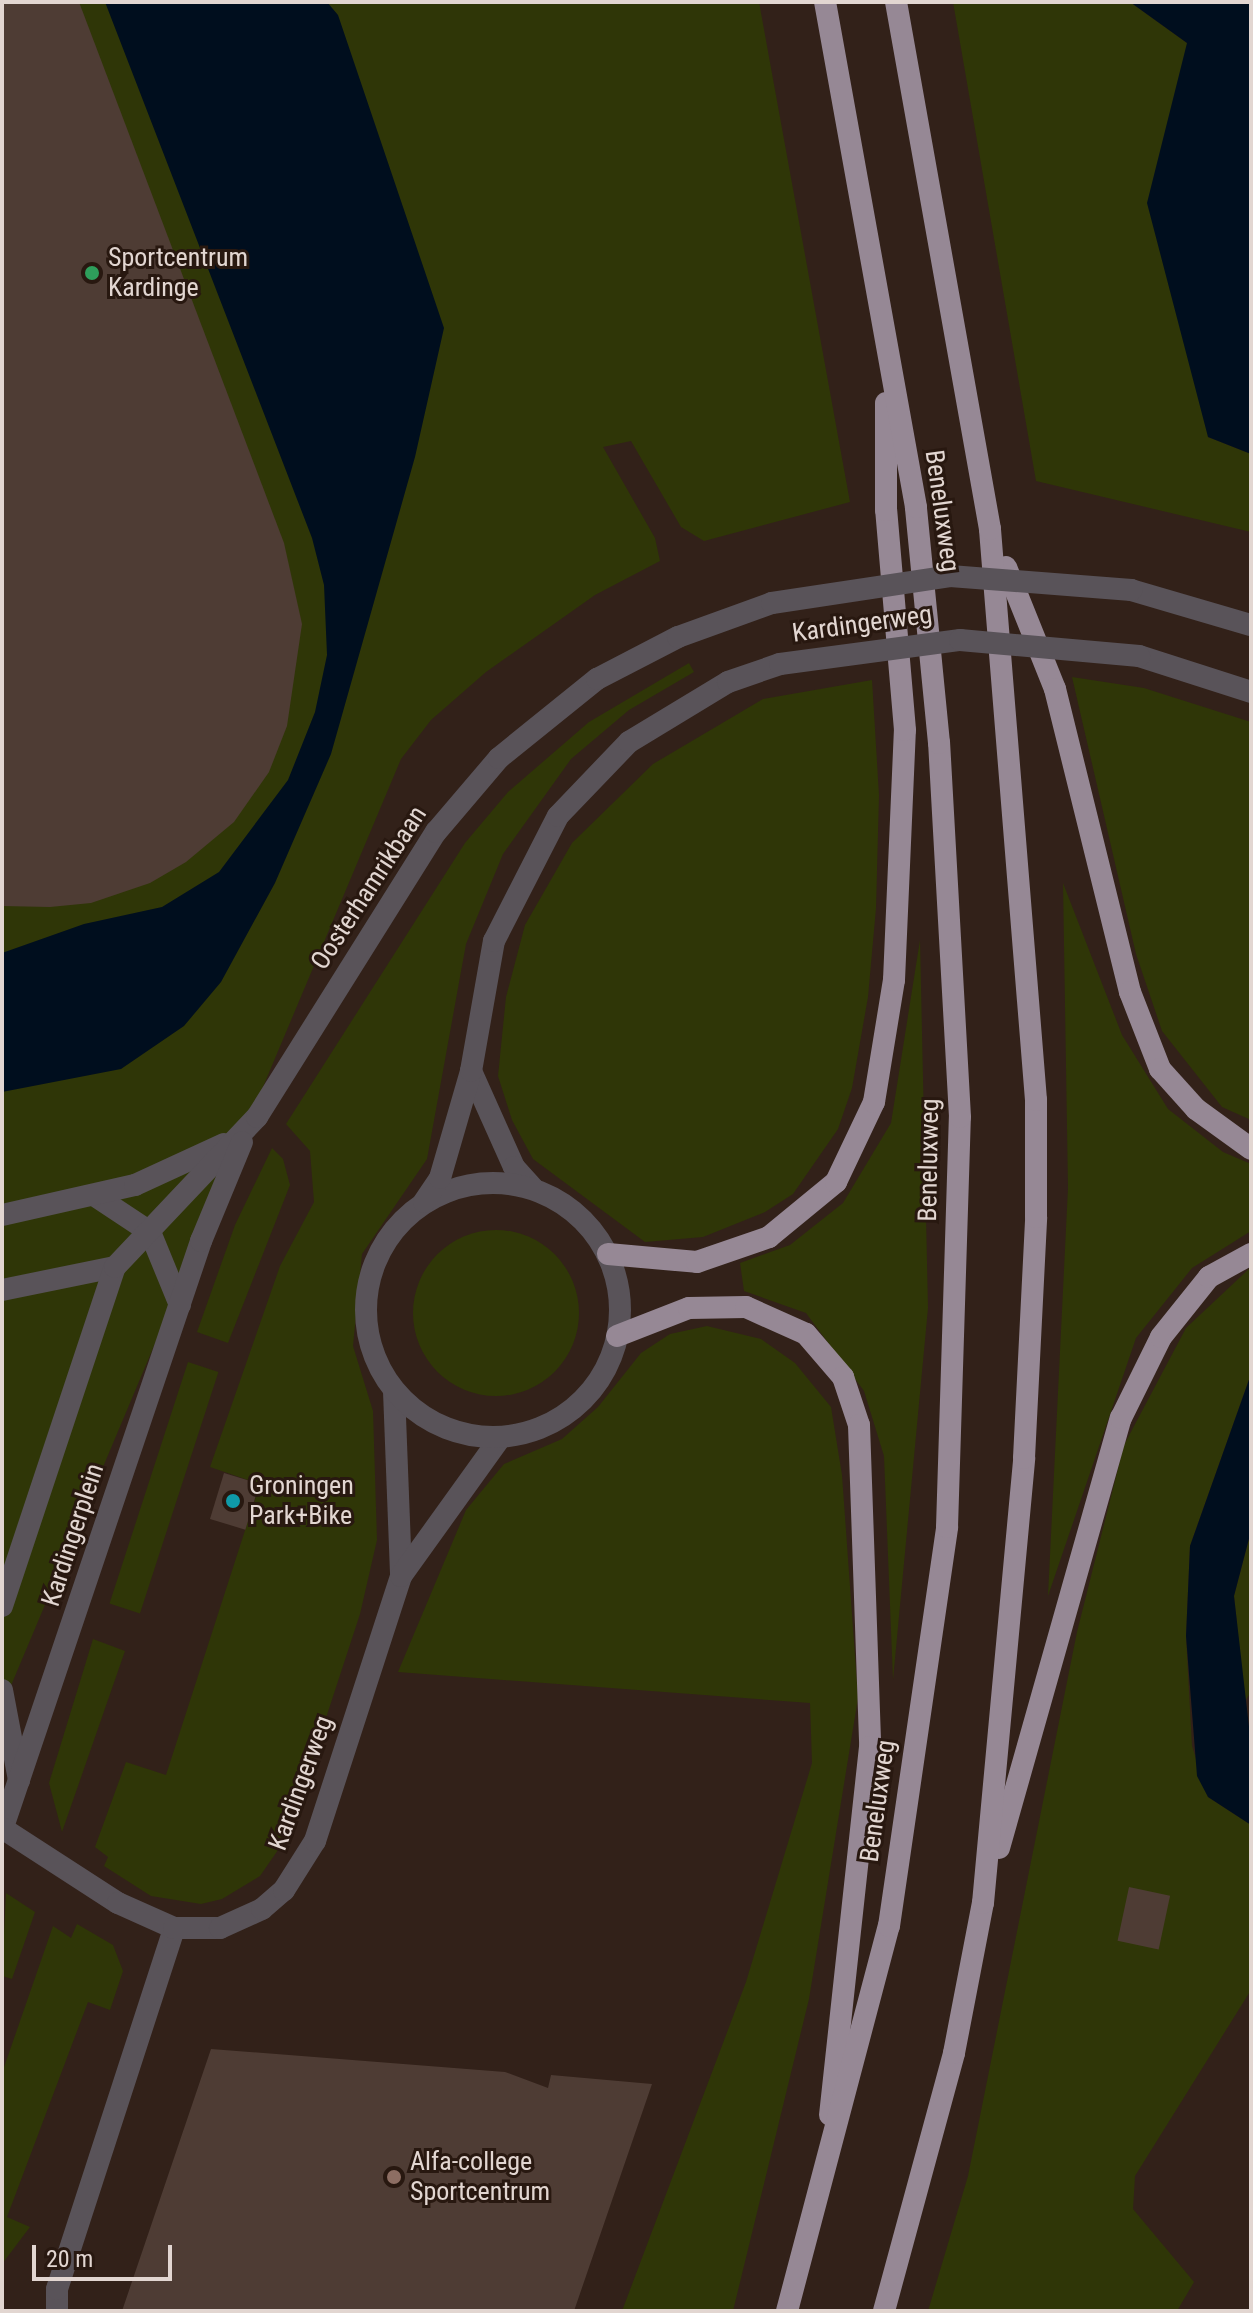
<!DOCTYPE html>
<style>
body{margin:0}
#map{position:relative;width:1253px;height:2313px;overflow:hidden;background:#322119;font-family:"Roboto Condensed",sans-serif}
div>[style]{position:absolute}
.green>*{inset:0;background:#2f3607;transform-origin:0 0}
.round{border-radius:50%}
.water>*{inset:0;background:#000e1e}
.building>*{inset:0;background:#4e3c34;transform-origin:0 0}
.service>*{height:22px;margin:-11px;padding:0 11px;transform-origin:11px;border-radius:11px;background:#595359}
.minor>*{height:22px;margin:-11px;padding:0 11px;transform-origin:11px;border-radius:11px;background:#595359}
.tertiary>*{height:22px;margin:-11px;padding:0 11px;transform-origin:11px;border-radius:11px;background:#595359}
.tertiary>.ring{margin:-11px;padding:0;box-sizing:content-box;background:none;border:22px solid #595359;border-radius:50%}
.trunk>*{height:22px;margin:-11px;padding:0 11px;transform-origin:11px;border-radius:11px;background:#968895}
.service-bridge>*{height:22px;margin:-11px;padding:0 11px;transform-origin:11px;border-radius:11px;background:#595359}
.tertiary-bridge>*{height:22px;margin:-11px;padding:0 11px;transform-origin:11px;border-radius:11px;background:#595359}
.dots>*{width:22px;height:22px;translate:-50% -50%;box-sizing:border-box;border:4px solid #281810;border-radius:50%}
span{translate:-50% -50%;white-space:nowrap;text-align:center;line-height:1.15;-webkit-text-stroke:6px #281810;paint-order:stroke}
.poi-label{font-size:26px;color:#e2d6d1}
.left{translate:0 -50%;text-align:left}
.street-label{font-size:26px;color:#e2d6d1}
.frame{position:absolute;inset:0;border:4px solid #e2d6d1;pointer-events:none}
.scale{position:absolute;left:32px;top:2245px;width:140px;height:36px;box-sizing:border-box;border:4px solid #e2d6d1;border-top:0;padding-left:10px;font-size:24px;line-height:28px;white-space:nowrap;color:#e2d6d1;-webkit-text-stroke:6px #281810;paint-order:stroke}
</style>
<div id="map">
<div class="green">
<div style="clip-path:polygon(2px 2px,759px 2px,850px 502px,704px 541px,681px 527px,631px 441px,603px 447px,655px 538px,660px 561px,595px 595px,486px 672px,431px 720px,401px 759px,2px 1707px)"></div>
<div style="clip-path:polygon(953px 2px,1130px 2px,1187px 43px,1208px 437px,1251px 454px,1251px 532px,1036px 481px)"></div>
<div style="clip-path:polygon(689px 663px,694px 672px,629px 710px,571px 759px,503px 854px,466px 944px,427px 1159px,362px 1254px,353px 1346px,373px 1411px,377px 1540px,360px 1614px,287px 1837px,260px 1876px,222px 1899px,201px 1904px,151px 1896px,104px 1866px,108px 1857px,95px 1847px,126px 1762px,166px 1775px,260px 1484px,210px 1467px,280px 1266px,314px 1202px,310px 1151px,286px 1124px,465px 843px,508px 792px,589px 722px)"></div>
<div style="clip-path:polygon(1072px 677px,1144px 688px,1251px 722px,1251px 1120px,1222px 1107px,1162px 1031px,1136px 954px)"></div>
<div style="clip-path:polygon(872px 680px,879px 795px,876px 908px,868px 997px,852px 1088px,838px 1129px,793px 1194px,765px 1212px,703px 1237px,645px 1242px,533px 1159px,512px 1120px,498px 1076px,506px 997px,525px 925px,572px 843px,653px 764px,763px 699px)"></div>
<div style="clip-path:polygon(1063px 883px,1122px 1035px,1168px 1109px,1223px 1152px,1251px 1164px,1251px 1231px,1192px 1268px,1136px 1338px,1048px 1596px,1068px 1188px)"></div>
<div style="clip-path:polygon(920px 940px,928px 1308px,893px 1680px,884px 1456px,864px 1391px,806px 1313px,744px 1291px,740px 1263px,790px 1245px,843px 1203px,891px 1123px)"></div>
<div style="clip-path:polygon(272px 1148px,283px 1159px,290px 1185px,228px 1343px,197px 1332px,235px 1225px)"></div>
<div class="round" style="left:413px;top:1230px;width:166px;height:166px"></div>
<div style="clip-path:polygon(1251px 1267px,1251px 1374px,1190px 1546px,1186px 1636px,1192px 1746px,1208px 1797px,1251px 1825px,1251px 1990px,1135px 2176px,1133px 2209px,1194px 2282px,1177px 2311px,928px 2311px,968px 2176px,1077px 1632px,1124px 1445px,1186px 1328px)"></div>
<div style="clip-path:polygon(707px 1326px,761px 1339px,795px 1363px,831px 1407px,842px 1475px,858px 1698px,809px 1999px,733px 2311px,622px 2311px,746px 1982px,812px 1763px,810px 1703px,398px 1672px,466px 1510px,504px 1464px,562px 1439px,598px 1407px,641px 1353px,670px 1334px)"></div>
<div style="left:188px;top:1362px;width:32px;height:254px;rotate:18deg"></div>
<div style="clip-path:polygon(1251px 1531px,1251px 1692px,1245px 1701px,1234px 1596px)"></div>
<div style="clip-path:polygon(93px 1639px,125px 1651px,62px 1832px,49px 1783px)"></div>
<div style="clip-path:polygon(6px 1893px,35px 1912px,12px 1979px,2px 1976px)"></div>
<div style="clip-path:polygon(77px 1924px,113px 1945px,123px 1971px,110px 2010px,88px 2002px,7px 2217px,30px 2227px,2px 2264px,2px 2073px,53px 1926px,71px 1938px)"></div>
</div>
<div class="water">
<div style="clip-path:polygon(105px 2px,327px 2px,338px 15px,444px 328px,415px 457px,331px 754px,275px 883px,221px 982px,184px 1026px,121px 1069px,2px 1092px,2px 953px,84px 924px,162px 907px,219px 872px,288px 780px,315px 712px,327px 655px,324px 585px,312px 538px)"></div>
<div style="clip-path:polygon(1130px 2px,1251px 2px,1251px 454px,1208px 437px,1147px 203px,1187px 43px)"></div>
<div style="clip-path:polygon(1251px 1374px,1251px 1531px,1234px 1596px,1251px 1744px,1251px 1825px,1208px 1797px,1197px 1776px,1186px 1636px,1190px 1546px)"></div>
</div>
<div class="building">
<div style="clip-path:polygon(2px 2px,79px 2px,284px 543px,302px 624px,287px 726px,269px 772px,234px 822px,186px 862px,150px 883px,91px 903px,50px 907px,2px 906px)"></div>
<div style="left:224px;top:1473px;width:37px;height:48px;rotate:17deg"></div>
<div style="left:1129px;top:1887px;width:42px;height:55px;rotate:12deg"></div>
<div style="clip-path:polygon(211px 2049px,505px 2072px,548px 2088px,551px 2075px,652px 2084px,574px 2311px,122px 2311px)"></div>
</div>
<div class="service">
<div style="left:1131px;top:590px;width:125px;rotate:16.3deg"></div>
<div style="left:94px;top:1195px;width:67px;rotate:33.5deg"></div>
<div style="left:150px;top:1232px;width:79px;rotate:67.7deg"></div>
<div style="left:2px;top:1215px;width:136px;rotate:-12.7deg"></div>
<div style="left:135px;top:1185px;width:98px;rotate:-24.7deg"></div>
<div style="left:2px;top:1290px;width:115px;rotate:-11.5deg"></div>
<div style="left:2px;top:1606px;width:357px;rotate:-71.6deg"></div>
<div style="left:115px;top:1267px;width:207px;rotate:-46.6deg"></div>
<div style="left:257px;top:1117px;width:337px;rotate:-57.9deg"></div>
<div style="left:436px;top:832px;width:97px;rotate:-49.6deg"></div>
<div style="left:499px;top:758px;width:126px;rotate:-38.9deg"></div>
<div style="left:597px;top:679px;width:91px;rotate:-27.4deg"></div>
<div style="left:678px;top:637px;width:100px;rotate:-19.9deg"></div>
<div style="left:2px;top:1690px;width:92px;rotate:79.3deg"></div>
<div style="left:2px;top:1830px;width:622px;rotate:-71.33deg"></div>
<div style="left:201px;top:1241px;width:107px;rotate:-67.5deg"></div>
<div style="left:57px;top:2311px;width:22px;rotate:-90deg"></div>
<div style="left:57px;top:2289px;width:379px;rotate:-72deg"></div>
</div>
<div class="minor">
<div style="left:394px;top:1391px;width:185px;rotate:87.8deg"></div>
<div style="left:2px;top:1828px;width:138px;rotate:32.9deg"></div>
<div style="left:118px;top:1903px;width:61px;rotate:24.1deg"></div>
<div style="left:174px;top:1928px;width:46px"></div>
<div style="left:220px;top:1928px;width:46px;rotate:-24.3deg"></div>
<div style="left:262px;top:1909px;width:29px;rotate:-41deg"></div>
<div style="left:284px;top:1890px;width:58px;rotate:-57.7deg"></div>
<div style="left:315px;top:1841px;width:279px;rotate:-72deg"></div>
<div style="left:401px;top:1576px;width:170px;rotate:-54.3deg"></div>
</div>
<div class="tertiary">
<div style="left:1139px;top:656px;width:118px;rotate:17.8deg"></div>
<div style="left:471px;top:1071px;width:105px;rotate:65.9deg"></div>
<div style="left:514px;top:1167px;width:28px;rotate:48deg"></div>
<div class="ring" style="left:366px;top:1183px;width:232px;height:232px"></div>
<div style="left:424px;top:1202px;width:29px;rotate:-56deg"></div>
<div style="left:440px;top:1178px;width:111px;rotate:-73.8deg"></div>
<div style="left:471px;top:1071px;width:132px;rotate:-80deg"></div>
<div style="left:494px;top:941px;width:140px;rotate:-62.9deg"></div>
<div style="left:558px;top:816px;width:103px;rotate:-46.2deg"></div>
<div style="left:629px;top:742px;width:116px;rotate:-31.2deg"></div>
<div style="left:728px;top:682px;width:55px;rotate:-19.1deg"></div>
</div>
<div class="trunk">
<div style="left:1006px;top:567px;width:131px;rotate:68.1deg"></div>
<div style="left:1055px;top:689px;width:312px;rotate:76.1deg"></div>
<div style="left:1130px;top:992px;width:83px;rotate:68.7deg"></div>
<div style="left:1160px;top:1069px;width:54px;rotate:48deg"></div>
<div style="left:1196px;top:1109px;width:68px;rotate:36deg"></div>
<div style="left:608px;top:1254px;width:89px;rotate:5.1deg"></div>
<div style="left:697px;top:1262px;width:76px;rotate:-19.1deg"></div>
<div style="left:769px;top:1237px;width:87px;rotate:-39.4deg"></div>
<div style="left:836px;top:1182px;width:89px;rotate:-64.6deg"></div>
<div style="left:874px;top:1102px;width:124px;rotate:-80.7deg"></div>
<div style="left:894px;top:980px;width:250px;rotate:-87.5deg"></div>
<div style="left:905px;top:730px;width:221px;rotate:-94.9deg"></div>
<div style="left:886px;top:510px;width:107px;rotate:-90deg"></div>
<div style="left:617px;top:1336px;width:77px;rotate:-21.3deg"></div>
<div style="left:689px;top:1308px;width:57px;rotate:-1deg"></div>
<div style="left:746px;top:1307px;width:66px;rotate:24.2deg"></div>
<div style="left:806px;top:1334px;width:57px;rotate:49.3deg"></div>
<div style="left:843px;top:1377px;width:51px;rotate:71.6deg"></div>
<div style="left:859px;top:1425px;width:322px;rotate:88deg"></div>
<div style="left:870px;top:1747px;width:370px;rotate:96.2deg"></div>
<div style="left:999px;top:1848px;width:447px;rotate:-74.2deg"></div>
<div style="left:1121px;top:1418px;width:90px;rotate:-63.7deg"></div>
<div style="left:1161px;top:1337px;width:77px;rotate:-51.3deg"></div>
<div style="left:1209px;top:1277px;width:48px;rotate:-28.7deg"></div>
<div style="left:787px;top:2311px;width:398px;rotate:-75.2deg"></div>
<div style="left:889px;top:1926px;width:403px;rotate:-81.7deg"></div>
<div style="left:947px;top:1527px;width:410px;rotate:-88.2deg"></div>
<div style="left:960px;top:1117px;width:375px;rotate:-93.2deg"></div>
<div style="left:939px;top:743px;width:237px;rotate:-95.6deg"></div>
<div style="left:916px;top:507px;width:513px;rotate:-100.21deg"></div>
<div style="left:884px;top:2311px;width:267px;rotate:-74.8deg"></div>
<div style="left:954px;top:2053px;width:153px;rotate:-79.1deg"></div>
<div style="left:983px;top:1903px;width:447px;rotate:-84.7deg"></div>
<div style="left:1024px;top:1458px;width:241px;rotate:-87.1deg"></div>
<div style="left:1036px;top:1217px;width:117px;rotate:-90deg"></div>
<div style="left:1036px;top:1100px;width:573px;rotate:-94.61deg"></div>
<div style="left:990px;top:529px;width:535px;rotate:-100.11deg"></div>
</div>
<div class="service-bridge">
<div style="left:772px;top:603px;width:180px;rotate:-8.6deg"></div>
<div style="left:950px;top:576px;width:182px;rotate:4.4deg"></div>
</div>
<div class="tertiary-bridge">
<div style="left:780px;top:664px;width:182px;rotate:-7.6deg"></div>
<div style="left:960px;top:640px;width:180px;rotate:5.1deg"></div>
</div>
<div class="dots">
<div style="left:92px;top:273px;background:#2e9e5b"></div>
<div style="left:233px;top:1501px;background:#0f9aa8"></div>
<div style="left:394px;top:2177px;background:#8d6e63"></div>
</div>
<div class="poi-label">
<span class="left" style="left:108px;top:273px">Sportcentrum<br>Kardinge</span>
<span class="left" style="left:249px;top:1501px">Groningen<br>Park+Bike</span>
<span class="left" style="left:410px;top:2177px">Alfa-college<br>Sportcentrum</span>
</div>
<div class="street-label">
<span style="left:942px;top:511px;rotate:82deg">Beneluxweg</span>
<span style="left:862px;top:624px;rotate:-8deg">Kardingerweg</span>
<span style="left:369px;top:888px;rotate:-57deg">Oosterhamrikbaan</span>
<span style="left:929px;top:1160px;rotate:-89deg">Beneluxweg</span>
<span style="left:73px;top:1535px;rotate:-72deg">Kardingerplein</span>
<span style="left:301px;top:1783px;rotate:-70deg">Kardingerweg</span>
<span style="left:878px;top:1801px;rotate:-82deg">Beneluxweg</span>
</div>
<div class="frame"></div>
<div class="scale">20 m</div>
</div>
